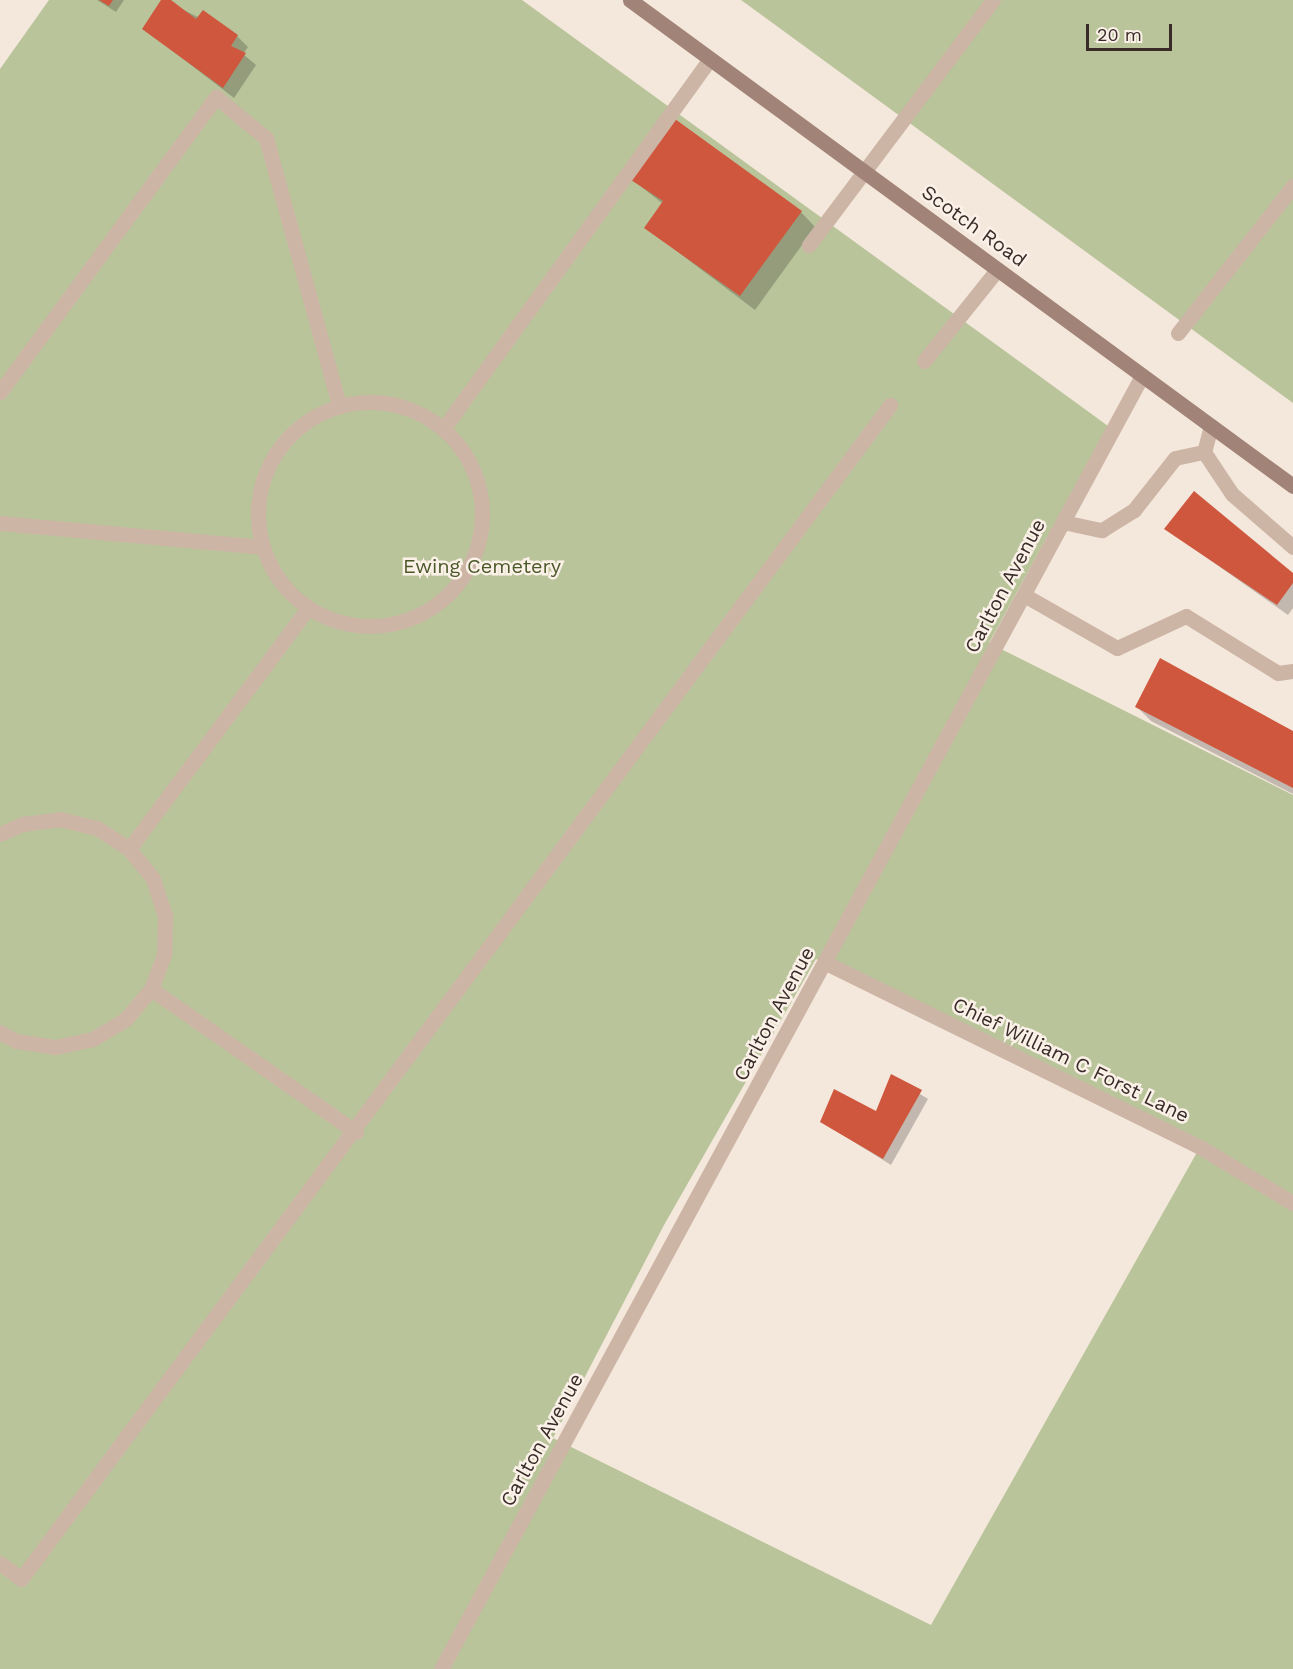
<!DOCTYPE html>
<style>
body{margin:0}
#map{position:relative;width:1293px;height:1669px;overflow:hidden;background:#f4e7db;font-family:"Work Sans",sans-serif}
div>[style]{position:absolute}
.green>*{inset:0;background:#b9c49a}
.shadow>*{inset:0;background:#0003}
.building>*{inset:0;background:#cf573e}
.service>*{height:15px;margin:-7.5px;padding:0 7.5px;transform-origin:7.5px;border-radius:7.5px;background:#cdb5a6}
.service>.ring{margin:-7.5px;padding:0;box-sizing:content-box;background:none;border:15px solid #cdb5a6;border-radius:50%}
.minor>*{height:15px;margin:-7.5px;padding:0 7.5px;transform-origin:7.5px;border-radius:7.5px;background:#cdb5a6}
.tertiary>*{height:15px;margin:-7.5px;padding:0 7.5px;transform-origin:7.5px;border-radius:7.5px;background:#cdb5a6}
.secondary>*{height:15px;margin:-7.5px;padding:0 7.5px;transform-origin:7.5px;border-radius:7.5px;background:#a18377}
span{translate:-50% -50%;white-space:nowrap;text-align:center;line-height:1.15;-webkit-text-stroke:5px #fbf1e8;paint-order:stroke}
.street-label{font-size:20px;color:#392c28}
.park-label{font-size:20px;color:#4b5929}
.scale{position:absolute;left:1086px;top:24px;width:86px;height:27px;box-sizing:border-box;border:3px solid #392c28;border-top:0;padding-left:8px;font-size:18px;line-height:21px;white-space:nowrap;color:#392c28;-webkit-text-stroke:4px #fbf1e8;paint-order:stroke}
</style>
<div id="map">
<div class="green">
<div style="clip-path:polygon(evenodd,49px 0,522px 0,1108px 426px,989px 643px,1293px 795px,1293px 1669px,0 1669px,0 69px,49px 0,816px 959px,1200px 1147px,931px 1625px,553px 1438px,664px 1225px,816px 959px)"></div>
<div style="clip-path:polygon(741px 0,1293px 0,1293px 403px)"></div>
</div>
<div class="shadow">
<div style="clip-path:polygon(97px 0,124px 0,116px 12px)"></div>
<div style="clip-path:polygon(163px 0,237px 36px,248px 47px,243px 54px,256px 65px,234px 98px,144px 29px)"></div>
<div style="clip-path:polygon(633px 180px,801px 212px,815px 227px,755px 310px,646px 228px,663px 204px)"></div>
<div style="clip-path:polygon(1166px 529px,1293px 575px,1293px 608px,1288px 615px)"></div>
<div style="clip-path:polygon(1137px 707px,1293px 732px,1293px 794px,1151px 721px)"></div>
<div style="clip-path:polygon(891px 1076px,928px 1099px,891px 1165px,822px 1122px,877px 1113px)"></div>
</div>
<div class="building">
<div style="clip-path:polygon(99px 0,113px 0,109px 6px)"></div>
<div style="clip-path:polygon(161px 0,171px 0,196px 19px,203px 10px,238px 35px,231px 46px,246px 53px,223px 88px,142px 29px)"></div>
<div style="clip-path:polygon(675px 119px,802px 211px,740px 296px,644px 228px,663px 201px,631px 180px)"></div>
<div style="clip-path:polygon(1194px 491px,1293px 573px,1293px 583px,1277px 605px,1164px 529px)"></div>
<div style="clip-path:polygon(1160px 658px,1293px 731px,1293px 788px,1135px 707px)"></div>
<div style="clip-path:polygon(891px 1074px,922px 1090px,883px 1159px,820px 1122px,834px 1089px,876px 1111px)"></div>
</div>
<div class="service">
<div style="left:809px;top:245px;width:306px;rotate:-53.1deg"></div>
<div style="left:1178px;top:333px;width:187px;rotate:-52deg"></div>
<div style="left:924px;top:361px;width:117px;rotate:-51.3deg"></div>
<div style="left:0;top:392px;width:366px;rotate:-53.8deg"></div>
<div style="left:216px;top:97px;width:65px;rotate:39.4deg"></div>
<div style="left:266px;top:138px;width:277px;rotate:74.7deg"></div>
<div class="ring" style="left:258px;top:402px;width:209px;height:209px"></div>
<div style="left:1211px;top:426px;width:27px;rotate:105deg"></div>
<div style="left:1204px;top:452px;width:50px;rotate:56.3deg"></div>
<div style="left:1232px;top:494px;width:81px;rotate:41deg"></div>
<div style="left:443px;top:429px;width:456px;rotate:-54.2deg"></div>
<div style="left:1063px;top:522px;width:40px;rotate:12deg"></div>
<div style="left:1102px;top:530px;width:38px;rotate:-32deg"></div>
<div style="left:1134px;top:510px;width:66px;rotate:-51.7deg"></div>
<div style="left:1175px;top:458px;width:30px;rotate:-12deg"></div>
<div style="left:0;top:523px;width:263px;rotate:5.2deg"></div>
<div style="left:1024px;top:595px;width:107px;rotate:29.7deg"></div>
<div style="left:1117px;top:648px;width:76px;rotate:-24.9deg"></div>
<div style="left:1186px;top:616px;width:108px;rotate:31.8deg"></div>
<div style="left:1278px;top:673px;width:15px;rotate:-8deg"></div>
<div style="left:0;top:834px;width:24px;rotate:-24deg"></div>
<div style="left:22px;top:824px;width:38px;rotate:-7deg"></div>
<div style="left:60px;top:819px;width:38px;rotate:14deg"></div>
<div style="left:97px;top:828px;width:38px;rotate:33deg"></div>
<div style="left:129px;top:849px;width:38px;rotate:51deg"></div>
<div style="left:153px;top:879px;width:38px;rotate:72deg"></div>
<div style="left:165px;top:915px;width:39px;rotate:91deg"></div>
<div style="left:164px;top:954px;width:37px;rotate:110deg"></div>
<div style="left:151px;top:989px;width:39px;rotate:130deg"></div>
<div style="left:126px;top:1019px;width:39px;rotate:149deg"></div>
<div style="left:93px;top:1039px;width:39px;rotate:168deg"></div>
<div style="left:55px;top:1047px;width:39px;rotate:-171deg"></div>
<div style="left:16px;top:1041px;width:18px;rotate:-151deg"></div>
<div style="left:129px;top:849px;width:297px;rotate:-53.4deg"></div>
<div style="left:151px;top:989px;width:250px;rotate:34.9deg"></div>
<div style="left:0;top:1563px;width:26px;rotate:37deg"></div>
<div style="left:21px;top:1579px;width:1461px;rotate:-53.49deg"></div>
</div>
<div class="minor">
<div style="left:826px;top:963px;width:417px;rotate:26.2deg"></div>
<div style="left:1200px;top:1147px;width:109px;rotate:31.1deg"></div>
</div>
<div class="tertiary">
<div style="left:441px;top:1669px;width:1471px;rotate:-61.54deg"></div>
</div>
<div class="secondary">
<div style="left:630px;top:0;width:822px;rotate:36.24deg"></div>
</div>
<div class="street-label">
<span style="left:974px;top:226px;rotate:36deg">Scotch Road</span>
<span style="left:1005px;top:586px;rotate:-62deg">Carlton Avenue</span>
<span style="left:774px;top:1014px;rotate:-62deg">Carlton Avenue</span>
<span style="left:1071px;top:1060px;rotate:26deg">Chief William C Forst Lane</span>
<span style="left:542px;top:1440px;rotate:-61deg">Carlton Avenue</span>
</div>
<div class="park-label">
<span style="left:482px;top:566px">Ewing Cemetery</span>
</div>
<div class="scale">20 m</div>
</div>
